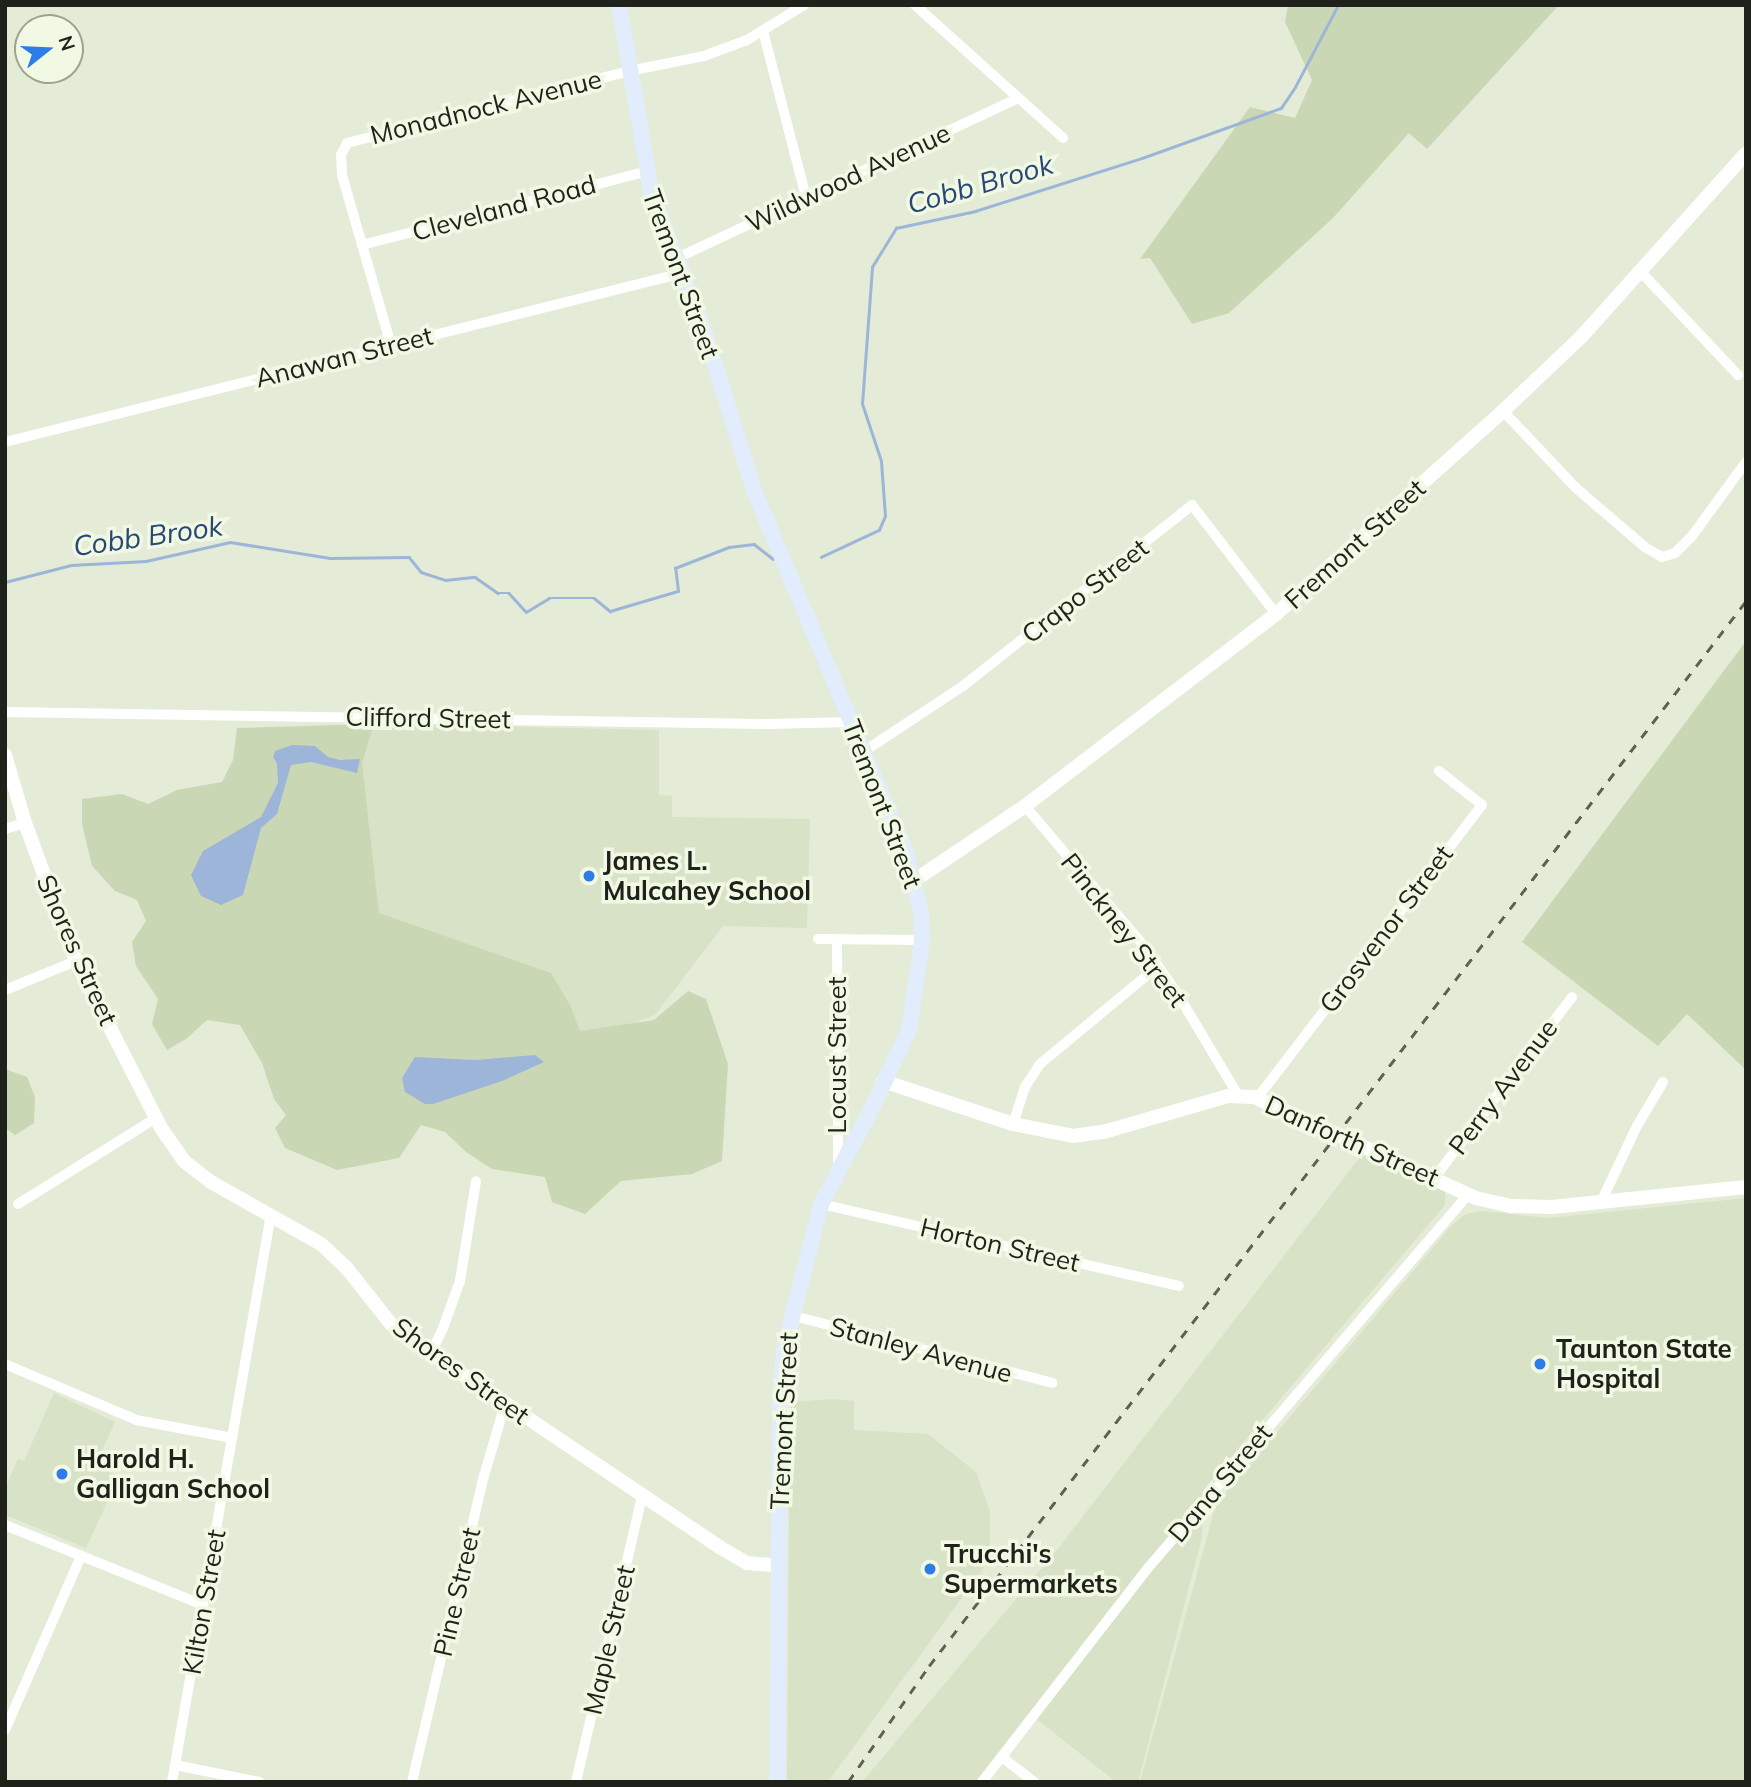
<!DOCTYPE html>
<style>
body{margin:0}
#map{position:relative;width:1751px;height:1787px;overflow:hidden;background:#e4ecd7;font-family:Mulish,sans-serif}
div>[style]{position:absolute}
.built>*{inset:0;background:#d7e2c6}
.green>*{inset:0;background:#cad7b5}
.water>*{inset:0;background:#9db5d8}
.stream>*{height:2.5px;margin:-1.25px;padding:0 1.25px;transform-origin:1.25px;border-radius:1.25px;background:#9db5d8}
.minor>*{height:10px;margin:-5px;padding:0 5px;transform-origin:5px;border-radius:5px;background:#fff}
.tertiary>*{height:14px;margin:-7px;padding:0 7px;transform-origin:7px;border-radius:7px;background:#fff}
.secondary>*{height:16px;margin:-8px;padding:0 8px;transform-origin:8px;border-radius:8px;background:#e1ecfc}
.rail>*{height:2.5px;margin-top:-1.25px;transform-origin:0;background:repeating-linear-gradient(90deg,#5d6155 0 9px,transparent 0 18px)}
.dots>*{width:19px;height:19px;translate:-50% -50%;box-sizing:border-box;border:4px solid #f1f9e4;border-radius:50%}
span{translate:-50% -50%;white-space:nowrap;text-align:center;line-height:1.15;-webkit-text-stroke:7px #f1f9e4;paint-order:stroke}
.street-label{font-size:26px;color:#1f221a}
.poi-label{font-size:26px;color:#1f221a;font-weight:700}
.left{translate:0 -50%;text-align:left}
.water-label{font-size:28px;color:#274775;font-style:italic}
.frame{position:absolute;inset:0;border:7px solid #1f221a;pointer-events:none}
.north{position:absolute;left:14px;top:14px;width:70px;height:70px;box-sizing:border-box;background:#f1f9e4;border:2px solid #9da393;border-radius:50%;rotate:72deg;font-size:19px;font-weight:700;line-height:28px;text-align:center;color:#1f221a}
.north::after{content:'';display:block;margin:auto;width:24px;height:32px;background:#2e7ce7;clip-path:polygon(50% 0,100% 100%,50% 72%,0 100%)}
</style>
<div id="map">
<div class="built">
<div style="clip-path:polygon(374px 724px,659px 730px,659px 795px,672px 796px,672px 817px,810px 819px,807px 928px,723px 926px,655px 1015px,619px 1028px,579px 1031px,571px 1007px,471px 952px,378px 913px,355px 788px)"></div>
<div style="clip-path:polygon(1364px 1152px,1445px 1191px,1445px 1205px,1204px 1489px,1202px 1537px,1138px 1782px,1116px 1782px,1029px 1713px,975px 1782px,862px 1782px,1057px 1550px)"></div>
<div style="clip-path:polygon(1746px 1198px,1746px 1782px,1140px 1782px,1216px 1504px,1453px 1224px,1466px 1214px,1483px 1211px,1548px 1218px)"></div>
<div style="clip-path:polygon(54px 1393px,115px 1422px,95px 1466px,132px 1482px,128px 1499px,111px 1494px,86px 1548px,5px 1515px,5px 1488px,18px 1459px,24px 1461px)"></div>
<div style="clip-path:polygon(834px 1399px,854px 1401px,854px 1430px,928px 1434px,976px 1472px,990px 1511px,990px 1559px,828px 1782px,787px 1782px,790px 1402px)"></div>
</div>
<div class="green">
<div style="clip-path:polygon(1288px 5px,1559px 5px,1427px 149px,1409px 133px,1333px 218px,1229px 313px,1192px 324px,1150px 258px,1140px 259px,1250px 107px,1295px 118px,1312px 80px,1285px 22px)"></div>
<div style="clip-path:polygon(1746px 641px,1746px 1070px,1687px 1014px,1658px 1046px,1522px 942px)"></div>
<div style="clip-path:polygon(374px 724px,362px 764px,379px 913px,551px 973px,571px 1007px,580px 1031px,654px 1020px,688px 991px,706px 999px,728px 1064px,722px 1161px,692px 1174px,621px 1181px,585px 1214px,552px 1202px,545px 1177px,492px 1169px,466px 1152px,445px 1132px,421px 1125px,399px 1158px,337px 1170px,285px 1148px,275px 1128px,286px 1115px,274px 1099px,262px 1063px,240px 1025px,207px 1020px,186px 1039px,167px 1050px,152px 1024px,158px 999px,136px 966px,132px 942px,146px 921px,137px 900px,115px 891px,92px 866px,82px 824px,82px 799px,122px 794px,148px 804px,177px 790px,222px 782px,233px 760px,237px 728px)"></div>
<div style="clip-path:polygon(5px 1069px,27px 1077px,35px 1097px,34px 1123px,15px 1135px,5px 1128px)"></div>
</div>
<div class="water">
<div style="clip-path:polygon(292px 745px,315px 746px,328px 757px,340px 760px,360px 759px,357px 773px,311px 762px,291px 765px,277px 814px,261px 828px,243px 895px,221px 905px,201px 896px,191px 875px,203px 851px,261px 817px,278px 783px,277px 764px,273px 757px,275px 751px)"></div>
<div style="clip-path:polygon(535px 1055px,544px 1062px,502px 1081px,433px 1104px,425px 1104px,405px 1092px,402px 1078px,415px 1057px,476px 1060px)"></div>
</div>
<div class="stream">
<div style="left:821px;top:557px;width:64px;rotate:-25deg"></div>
<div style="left:879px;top:530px;width:15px;rotate:-67deg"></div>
<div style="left:885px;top:516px;width:55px;rotate:-94.2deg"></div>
<div style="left:881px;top:461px;width:60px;rotate:-108.4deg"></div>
<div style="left:862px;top:404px;width:137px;rotate:-85.8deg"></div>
<div style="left:872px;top:267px;width:46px;rotate:-58.4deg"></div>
<div style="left:896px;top:228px;width:81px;rotate:-12.1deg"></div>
<div style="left:975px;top:211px;width:175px;rotate:-17.6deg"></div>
<div style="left:1142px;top:158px;width:148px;rotate:-19.8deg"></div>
<div style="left:1281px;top:108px;width:25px;rotate:-56deg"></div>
<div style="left:1295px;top:87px;width:93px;rotate:-62.3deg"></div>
<div style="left:5px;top:582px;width:68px;rotate:-14.4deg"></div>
<div style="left:71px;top:565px;width:75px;rotate:-3.1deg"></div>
<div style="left:146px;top:561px;width:86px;rotate:-12.7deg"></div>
<div style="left:230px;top:542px;width:101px;rotate:9.1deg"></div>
<div style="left:330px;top:558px;width:79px;rotate:-0.7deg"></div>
<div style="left:409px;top:557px;width:19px;rotate:51deg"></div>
<div style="left:421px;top:572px;width:25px;rotate:18deg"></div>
<div style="left:445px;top:580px;width:30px;rotate:-6deg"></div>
<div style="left:475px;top:577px;width:28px;rotate:35deg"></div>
<div style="left:498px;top:593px;width:11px"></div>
<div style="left:509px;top:593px;width:25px;rotate:48deg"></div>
<div style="left:526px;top:612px;width:27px;rotate:-31deg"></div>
<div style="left:549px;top:598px;width:45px"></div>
<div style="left:594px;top:598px;width:21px;rotate:39deg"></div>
<div style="left:610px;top:611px;width:71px;rotate:-16.4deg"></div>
<div style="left:678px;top:591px;width:23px;rotate:-97deg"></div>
<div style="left:675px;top:568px;width:58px;rotate:-21.3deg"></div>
<div style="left:729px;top:547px;width:25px;rotate:-7deg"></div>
<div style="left:754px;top:544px;width:24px;rotate:38deg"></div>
</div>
<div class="minor">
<div style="left:915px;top:5px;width:199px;rotate:41.9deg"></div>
<div style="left:763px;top:31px;width:171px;rotate:75.5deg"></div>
<div style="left:362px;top:245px;width:292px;rotate:-14.5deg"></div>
<div style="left:677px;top:258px;width:377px;rotate:-25.1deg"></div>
<div style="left:1640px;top:271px;width:143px;rotate:46.7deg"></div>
<div style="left:391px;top:345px;width:177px;rotate:-106.1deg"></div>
<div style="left:342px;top:175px;width:20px;rotate:-93deg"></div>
<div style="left:341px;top:155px;width:13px;rotate:-63deg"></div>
<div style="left:347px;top:143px;width:291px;rotate:-14.3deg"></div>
<div style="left:629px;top:71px;width:76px;rotate:-11.3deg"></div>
<div style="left:704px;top:56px;width:46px;rotate:-20.4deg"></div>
<div style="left:747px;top:40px;width:67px;rotate:-31.6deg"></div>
<div style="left:1503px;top:411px;width:106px;rotate:46.5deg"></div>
<div style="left:1576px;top:488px;width:92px;rotate:40.6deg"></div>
<div style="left:1646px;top:548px;width:18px;rotate:29deg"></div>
<div style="left:1662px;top:557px;width:14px;rotate:-17deg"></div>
<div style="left:1675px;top:553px;width:24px;rotate:-45deg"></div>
<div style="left:1692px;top:536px;width:92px;rotate:-53.9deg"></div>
<div style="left:5px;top:442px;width:699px;rotate:-14deg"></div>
<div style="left:5px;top:712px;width:763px;rotate:0.9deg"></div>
<div style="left:768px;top:724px;width:83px;rotate:-1.4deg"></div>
<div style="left:863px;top:752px;width:120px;rotate:-33.4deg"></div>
<div style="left:963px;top:686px;width:292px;rotate:-38.3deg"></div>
<div style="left:1192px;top:505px;width:138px;rotate:52.4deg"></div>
<div style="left:1025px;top:806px;width:182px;rotate:49.7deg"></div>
<div style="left:1143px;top:945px;width:59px;rotate:54.7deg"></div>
<div style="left:1177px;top:993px;width:119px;rotate:59.1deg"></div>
<div style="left:5px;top:829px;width:21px;rotate:-17deg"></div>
<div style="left:818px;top:939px;width:104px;rotate:0.6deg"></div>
<div style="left:837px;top:940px;width:228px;rotate:89.7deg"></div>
<div style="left:5px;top:990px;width:77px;rotate:-22.2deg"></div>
<div style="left:1258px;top:1097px;width:368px;rotate:-52.5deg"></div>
<div style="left:1482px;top:805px;width:55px;rotate:-141.7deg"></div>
<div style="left:1013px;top:1124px;width:39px;rotate:-72deg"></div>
<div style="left:1025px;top:1087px;width:27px;rotate:-57deg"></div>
<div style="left:1040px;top:1064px;width:153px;rotate:-39.7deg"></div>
<div style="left:1435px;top:1177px;width:226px;rotate:-52.7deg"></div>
<div style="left:1601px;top:1202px;width:84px;rotate:-64.7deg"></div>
<div style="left:1637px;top:1126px;width:51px;rotate:-59.4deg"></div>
<div style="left:18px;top:1204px;width:163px;rotate:-31.9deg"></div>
<div style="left:821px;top:1204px;width:367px;rotate:12.9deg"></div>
<div style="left:790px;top:1315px;width:271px;rotate:14.5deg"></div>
<div style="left:431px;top:1353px;width:28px;rotate:-64deg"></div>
<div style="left:443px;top:1328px;width:50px;rotate:-70.1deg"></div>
<div style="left:460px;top:1281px;width:101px;rotate:-80.9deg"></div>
<div style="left:5px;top:1364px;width:142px;rotate:23.1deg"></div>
<div style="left:136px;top:1420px;width:98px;rotate:10.6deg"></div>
<div style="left:5px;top:1525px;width:214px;rotate:22deg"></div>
<div style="left:5px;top:1730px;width:190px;rotate:-66.4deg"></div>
<div style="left:1002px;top:1757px;width:41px;rotate:38deg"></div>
<div style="left:175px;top:1765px;width:86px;rotate:11.4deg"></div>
<div style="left:172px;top:1782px;width:577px;rotate:-80.11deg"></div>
<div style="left:412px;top:1782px;width:314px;rotate:-76.8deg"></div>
<div style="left:484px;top:1476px;width:75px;rotate:-73.7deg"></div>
<div style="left:576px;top:1782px;width:293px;rotate:-77deg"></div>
<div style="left:982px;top:1782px;width:271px;rotate:-52.2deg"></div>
<div style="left:1148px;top:1568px;width:492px;rotate:-49.4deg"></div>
</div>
<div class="tertiary">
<div style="left:5px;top:755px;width:71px;rotate:73.6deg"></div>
<div style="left:25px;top:823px;width:147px;rotate:69.7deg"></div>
<div style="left:76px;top:961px;width:187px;rotate:63deg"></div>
<div style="left:161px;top:1128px;width:40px;rotate:55.1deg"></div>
<div style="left:184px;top:1161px;width:34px;rotate:38deg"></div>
<div style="left:211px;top:1182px;width:126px;rotate:29.4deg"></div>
<div style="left:321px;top:1244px;width:33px;rotate:43deg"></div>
<div style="left:345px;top:1266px;width:74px;rotate:51.6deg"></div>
<div style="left:391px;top:1324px;width:24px;rotate:38deg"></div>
<div style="left:410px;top:1339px;width:375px;rotate:33.9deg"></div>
<div style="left:721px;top:1548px;width:30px;rotate:30deg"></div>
<div style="left:747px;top:1563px;width:32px;rotate:5deg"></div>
<div style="left:915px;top:880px;width:133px;rotate:-33.9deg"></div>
<div style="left:1025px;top:806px;width:316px;rotate:-37.4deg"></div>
<div style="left:1276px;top:614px;width:305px;rotate:-41.8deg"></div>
<div style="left:1503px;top:411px;width:109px;rotate:-43.5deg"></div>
<div style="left:1582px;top:336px;width:246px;rotate:-48.1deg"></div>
<div style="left:883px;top:1081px;width:137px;rotate:18.3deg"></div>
<div style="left:1013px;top:1124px;width:61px;rotate:11.3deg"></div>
<div style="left:1073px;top:1136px;width:34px;rotate:-8deg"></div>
<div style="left:1107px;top:1131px;width:126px;rotate:-16.1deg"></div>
<div style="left:1228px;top:1096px;width:26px;rotate:2deg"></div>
<div style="left:1254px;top:1097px;width:244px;rotate:24.5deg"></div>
<div style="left:1476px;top:1198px;width:37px;rotate:13deg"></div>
<div style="left:1512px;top:1206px;width:40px;rotate:1.4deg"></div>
<div style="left:1552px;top:1207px;width:195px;rotate:-5.9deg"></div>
</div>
<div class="secondary">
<div style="left:619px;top:5px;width:189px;rotate:80.2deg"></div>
<div style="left:651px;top:191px;width:155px;rotate:69.2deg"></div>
<div style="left:706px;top:336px;width:164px;rotate:72.7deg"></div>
<div style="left:755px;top:493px;width:390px;rotate:67.2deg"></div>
<div style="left:906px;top:853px;width:62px;rotate:76deg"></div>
<div style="left:921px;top:913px;width:27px;rotate:88deg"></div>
<div style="left:922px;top:940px;width:91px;rotate:98.2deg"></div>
<div style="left:909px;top:1030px;width:86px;rotate:115.4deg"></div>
<div style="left:872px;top:1108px;width:109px;rotate:118deg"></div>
<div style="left:821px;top:1204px;width:150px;rotate:104.3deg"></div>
<div style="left:784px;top:1349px;width:47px;rotate:94.9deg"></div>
<div style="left:780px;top:1396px;width:386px;rotate:90.4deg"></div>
</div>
<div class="rail">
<div style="left:848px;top:1782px;width:141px;rotate:-55.1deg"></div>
<div style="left:929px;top:1666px;width:1342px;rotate:-52.51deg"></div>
</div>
<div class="dots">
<div style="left:589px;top:876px;background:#2e7ce7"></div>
<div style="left:1540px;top:1364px;background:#2e7ce7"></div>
<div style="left:62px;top:1474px;background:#2e7ce7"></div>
<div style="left:930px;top:1569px;background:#2e7ce7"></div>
</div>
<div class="street-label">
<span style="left:486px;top:107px;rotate:-14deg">Monadnock Avenue</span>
<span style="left:848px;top:178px;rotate:-25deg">Wildwood Avenue</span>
<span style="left:504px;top:208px;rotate:-15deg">Cleveland Road</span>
<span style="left:681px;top:274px;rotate:70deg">Tremont Street</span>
<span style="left:344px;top:357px;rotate:-14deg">Anawan Street</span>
<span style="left:1355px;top:544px;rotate:-42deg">Fremont Street</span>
<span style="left:1085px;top:591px;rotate:-38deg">Crapo Street</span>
<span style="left:428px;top:718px;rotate:1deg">Clifford Street</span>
<span style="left:882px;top:804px;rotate:69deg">Tremont Street</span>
<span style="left:1386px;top:929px;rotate:-53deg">Grosvenor Street</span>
<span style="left:1124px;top:930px;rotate:52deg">Pinckney Street</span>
<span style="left:77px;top:950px;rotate:66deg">Shores Street</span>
<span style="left:837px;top:1055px;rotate:-90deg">Locust Street</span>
<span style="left:1503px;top:1087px;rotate:-53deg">Perry Avenue</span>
<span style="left:1352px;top:1141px;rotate:24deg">Danforth Street</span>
<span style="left:1000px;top:1245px;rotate:13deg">Horton Street</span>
<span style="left:921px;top:1350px;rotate:15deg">Stanley Avenue</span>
<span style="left:461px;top:1371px;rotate:36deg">Shores Street</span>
<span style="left:784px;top:1421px;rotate:-87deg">Tremont Street</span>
<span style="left:1220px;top:1483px;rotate:-50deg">Dana Street</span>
<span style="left:457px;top:1592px;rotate:-77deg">Pine Street</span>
<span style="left:204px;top:1602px;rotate:-80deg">Kilton Street</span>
<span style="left:609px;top:1640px;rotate:-77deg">Maple Street</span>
</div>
<div class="poi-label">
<span class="left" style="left:603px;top:876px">James L.<br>Mulcahey School</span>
<span class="left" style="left:1556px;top:1364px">Taunton State<br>Hospital</span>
<span class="left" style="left:76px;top:1474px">Harold H.<br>Galligan School</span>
<span class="left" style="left:944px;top:1569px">Trucchi's<br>Supermarkets</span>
</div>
<div class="water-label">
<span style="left:980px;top:184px;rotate:-16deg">Cobb Brook</span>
<span style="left:148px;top:536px;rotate:-8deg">Cobb Brook</span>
</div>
<div class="frame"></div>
<div class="north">N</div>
</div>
